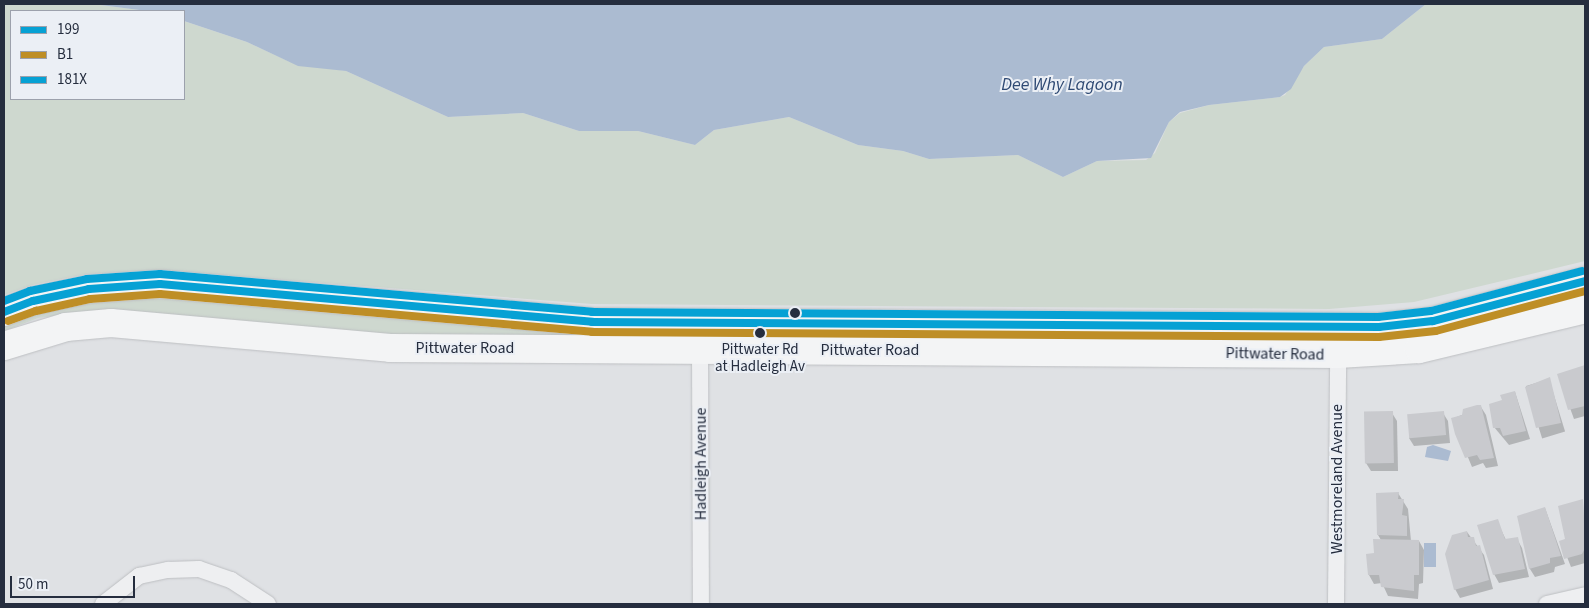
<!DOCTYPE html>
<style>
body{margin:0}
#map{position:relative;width:1589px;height:608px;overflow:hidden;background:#dfe1e4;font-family:"Source Sans 3",sans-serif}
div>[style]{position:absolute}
.green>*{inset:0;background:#ced8cf}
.water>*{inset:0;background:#abbbd1;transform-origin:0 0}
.shadow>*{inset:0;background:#0003;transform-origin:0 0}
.building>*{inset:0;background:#c9cace;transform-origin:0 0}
.roads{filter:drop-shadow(0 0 1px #bdbfc2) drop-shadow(0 0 1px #bdbfc2)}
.street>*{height:16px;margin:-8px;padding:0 8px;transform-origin:8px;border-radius:8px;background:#eeeff1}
.highway>*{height:28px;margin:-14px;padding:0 14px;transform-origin:14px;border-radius:14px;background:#f3f4f5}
.bus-1>*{height:8px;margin:-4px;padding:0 4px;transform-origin:4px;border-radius:4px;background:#06a1d4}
.bus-2>*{height:8px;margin:-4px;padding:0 4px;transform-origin:4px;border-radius:4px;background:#be8e26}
.bus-3>*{height:8px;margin:-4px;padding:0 4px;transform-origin:4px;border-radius:4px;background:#06a1d4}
.dots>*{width:14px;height:14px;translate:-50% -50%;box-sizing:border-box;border:2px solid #ebeff5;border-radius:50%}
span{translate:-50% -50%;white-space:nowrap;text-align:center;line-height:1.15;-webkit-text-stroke:4px #ebeff5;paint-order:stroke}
.bus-label{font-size:15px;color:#252d3e}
.street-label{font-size:16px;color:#252d3e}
.water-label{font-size:18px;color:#2e4973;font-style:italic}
.frame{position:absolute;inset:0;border:5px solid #252d3e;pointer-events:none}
.legend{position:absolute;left:10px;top:10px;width:175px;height:90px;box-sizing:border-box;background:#ebeff5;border:1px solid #9ca1ac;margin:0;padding:6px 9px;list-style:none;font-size:15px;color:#252d3e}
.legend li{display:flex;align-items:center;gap:10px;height:25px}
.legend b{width:25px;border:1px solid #9ca1ac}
.scale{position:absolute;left:10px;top:576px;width:125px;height:22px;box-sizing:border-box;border:2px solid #252d3e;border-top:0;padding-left:6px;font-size:15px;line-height:18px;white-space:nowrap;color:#252d3e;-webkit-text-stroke:4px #ebeff5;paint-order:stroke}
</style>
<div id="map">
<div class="green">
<div style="clip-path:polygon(4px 4px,93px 4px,147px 11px,11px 11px,11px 99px,184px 99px,184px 21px,247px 42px,290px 62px,346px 71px,448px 117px,523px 113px,579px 131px,638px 131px,695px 145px,714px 130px,789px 117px,858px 145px,903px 151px,929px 159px,1018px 155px,1063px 177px,1097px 161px,1146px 160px,1155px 153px,1169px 122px,1180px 113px,1209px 105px,1280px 97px,1285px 95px,1304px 66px,1324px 47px,1382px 39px,1426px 4px,1585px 4px,1585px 261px,1414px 302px,1329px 309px,592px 304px,159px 270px,86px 274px,32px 285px,4px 295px)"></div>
<div style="clip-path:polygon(147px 298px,212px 300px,629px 338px,423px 337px,88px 311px,38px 318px,4px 331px,4px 323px,16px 318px,89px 301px)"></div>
</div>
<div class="water">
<div style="clip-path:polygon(93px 4px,1426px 4px,1382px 39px,1324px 47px,1304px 66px,1291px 89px,1280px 97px,1209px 105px,1180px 112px,1169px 122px,1151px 158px,1097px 161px,1063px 177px,1018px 155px,929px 159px,903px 151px,858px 145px,789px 117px,714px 130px,695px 145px,638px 131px,579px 131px,523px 113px,448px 117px,346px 71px,298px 66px,247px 42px,184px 21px,184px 11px,147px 11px)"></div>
<div style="clip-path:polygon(1433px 445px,1451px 451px,1448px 461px,1425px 457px,1427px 447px)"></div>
<div style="left:1424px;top:543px;width:12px;height:24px"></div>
</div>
<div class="shadow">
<div style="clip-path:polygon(1585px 367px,1585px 416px,1574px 419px,1558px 375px)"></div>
<div style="left:1549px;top:379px;width:55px;height:24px;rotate:73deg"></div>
<div style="clip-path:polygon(1515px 392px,1530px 439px,1509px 445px,1494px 427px,1504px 401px)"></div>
<div style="clip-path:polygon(1481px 407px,1486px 415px,1498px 466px,1486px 468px,1483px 463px,1472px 467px,1452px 419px)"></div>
<div style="clip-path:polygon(1392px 413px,1397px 421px,1398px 471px,1371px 471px,1366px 463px)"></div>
<div style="clip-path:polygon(1443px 413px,1448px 421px,1450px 443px,1414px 446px,1409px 438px)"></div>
<div style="clip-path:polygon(1398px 493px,1408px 509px,1411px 541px,1419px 541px,1424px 550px,1423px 583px,1419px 584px,1418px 599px,1388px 596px,1382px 583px,1374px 584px,1369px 575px,1381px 540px,1378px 535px)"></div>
<div style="clip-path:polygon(1583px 501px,1585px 563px,1571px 567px,1561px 542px,1566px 539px)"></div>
<div style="clip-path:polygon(1545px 508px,1565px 564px,1555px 567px,1554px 572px,1535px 577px,1530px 569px,1518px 517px)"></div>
<div style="clip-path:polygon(1497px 521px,1506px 540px,1517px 539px,1522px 548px,1529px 577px,1499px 583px,1494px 574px)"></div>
<div style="clip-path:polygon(1467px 532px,1484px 555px,1493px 589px,1460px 598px,1455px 589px)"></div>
</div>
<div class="building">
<div style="clip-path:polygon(1585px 365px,1585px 406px,1568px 410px,1557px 374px)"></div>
<div style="clip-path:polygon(1550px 377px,1561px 423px,1536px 428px,1525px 387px)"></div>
<div style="clip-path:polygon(1515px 391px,1526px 431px,1503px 436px,1500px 428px,1493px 428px,1489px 404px,1502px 400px,1500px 395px)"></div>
<div style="clip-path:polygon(1477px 405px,1481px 405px,1494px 458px,1480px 460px,1477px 455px,1465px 458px,1455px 434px,1451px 418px,1462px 415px,1463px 409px)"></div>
<div style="left:1393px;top:411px;width:52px;height:29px;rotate:89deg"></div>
<div style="left:1444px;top:411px;width:24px;height:37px;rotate:85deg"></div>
<div style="clip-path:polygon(1399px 492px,1398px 499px,1404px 499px,1402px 515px,1407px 516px,1407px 536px,1377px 535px,1376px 493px)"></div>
<div style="clip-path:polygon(1583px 499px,1585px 548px,1582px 554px,1564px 559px,1559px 541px,1565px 539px,1558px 506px)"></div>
<div style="clip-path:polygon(1545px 507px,1561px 556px,1550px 558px,1550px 563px,1529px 569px,1517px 516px)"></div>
<div style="clip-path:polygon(1498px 519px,1505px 539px,1518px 537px,1525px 569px,1493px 575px,1477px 525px)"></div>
<div style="clip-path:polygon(1467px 531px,1468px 537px,1474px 537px,1476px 546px,1480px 545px,1489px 580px,1454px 590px,1445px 554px,1452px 535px)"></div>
<div style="clip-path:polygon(1373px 539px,1419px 540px,1419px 575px,1414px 575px,1414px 591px,1381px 587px,1379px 575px,1368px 575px,1366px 554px,1374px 553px)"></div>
</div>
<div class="roads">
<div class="street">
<div style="left:700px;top:341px;width:263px;rotate:89.8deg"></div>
<div style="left:103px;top:604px;width:46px;rotate:-37.9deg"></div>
<div style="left:139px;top:576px;width:30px;rotate:-12deg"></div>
<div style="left:168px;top:570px;width:31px;rotate:-2deg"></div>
<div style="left:199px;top:569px;width:34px;rotate:19deg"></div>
<div style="left:231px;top:580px;width:44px;rotate:33deg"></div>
<div style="left:1336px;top:604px;width:250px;rotate:-89.5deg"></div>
<div style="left:1547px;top:604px;width:39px;rotate:-13deg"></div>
</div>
<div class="highway">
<div style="left:4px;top:312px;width:31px;rotate:-21deg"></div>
<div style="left:33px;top:301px;width:57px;rotate:-12.1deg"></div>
<div style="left:89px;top:289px;width:71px;rotate:-4deg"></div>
<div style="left:160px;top:284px;width:434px;rotate:5deg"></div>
<div style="left:592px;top:322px;width:787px;rotate:0.36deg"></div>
<div style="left:1379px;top:327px;width:54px;rotate:-6.3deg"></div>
<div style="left:1433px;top:321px;width:157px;rotate:-14.7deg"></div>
<div style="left:4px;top:346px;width:65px;rotate:-17deg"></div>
<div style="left:66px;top:327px;width:45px;rotate:-5.1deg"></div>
<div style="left:111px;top:323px;width:280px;rotate:5.1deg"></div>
<div style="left:390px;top:348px;width:948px;rotate:0.36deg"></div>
<div style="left:1338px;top:354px;width:81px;rotate:-3.5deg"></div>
<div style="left:1419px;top:349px;width:171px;rotate:-13.5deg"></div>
</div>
</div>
<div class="bus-1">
<div style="left:4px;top:312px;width:31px;rotate:-21deg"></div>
<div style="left:33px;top:301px;width:57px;rotate:-12.1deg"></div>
<div style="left:89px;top:289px;width:71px;rotate:-4deg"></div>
<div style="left:160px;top:284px;width:434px;rotate:5deg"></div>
<div style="left:592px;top:322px;width:787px;rotate:0.36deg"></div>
<div style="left:1379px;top:327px;width:54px;rotate:-6.3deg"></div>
<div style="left:1433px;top:321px;width:157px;rotate:-14.7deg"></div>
</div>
<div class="bus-2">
<div style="left:8px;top:321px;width:30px;rotate:-20deg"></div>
<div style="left:36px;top:311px;width:55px;rotate:-12.5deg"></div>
<div style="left:90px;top:299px;width:70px;rotate:-4.1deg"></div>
<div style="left:160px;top:294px;width:434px;rotate:5deg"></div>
<div style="left:592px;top:332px;width:787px;rotate:0.36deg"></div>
<div style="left:1379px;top:337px;width:57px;rotate:-6deg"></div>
<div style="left:1436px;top:331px;width:154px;rotate:-15deg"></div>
</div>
<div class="bus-3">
<div style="left:4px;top:301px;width:28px;rotate:-21deg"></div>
<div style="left:30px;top:291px;width:58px;rotate:-11.9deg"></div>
<div style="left:87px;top:279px;width:73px;rotate:-3.9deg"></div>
<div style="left:160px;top:274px;width:434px;rotate:5deg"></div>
<div style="left:592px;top:312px;width:786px;rotate:0.36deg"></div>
<div style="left:1378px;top:317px;width:53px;rotate:-6.5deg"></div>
<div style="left:1431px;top:311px;width:156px;rotate:-14.8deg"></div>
</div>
<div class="dots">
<div style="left:795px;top:313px;background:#252d3e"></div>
<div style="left:760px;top:333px;background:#252d3e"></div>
</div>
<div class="bus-label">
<span style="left:760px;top:358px">Pittwater Rd<br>at Hadleigh Av</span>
</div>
<div class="street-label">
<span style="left:465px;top:348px">Pittwater Road</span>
<span style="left:870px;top:350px">Pittwater Road</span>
<span style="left:1275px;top:354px;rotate:1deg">Pittwater Road</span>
<span style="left:701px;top:464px;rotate:-90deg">Hadleigh Avenue</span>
<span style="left:1337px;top:479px;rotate:-90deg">Westmoreland Avenue</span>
</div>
<div class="water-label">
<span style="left:1062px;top:85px">Dee Why Lagoon</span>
</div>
<div class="frame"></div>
<ul class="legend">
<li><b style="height:6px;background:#06a1d4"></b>199</li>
<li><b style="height:6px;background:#be8e26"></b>B1</li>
<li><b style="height:6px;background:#06a1d4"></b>181X</li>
</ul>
<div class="scale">50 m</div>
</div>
